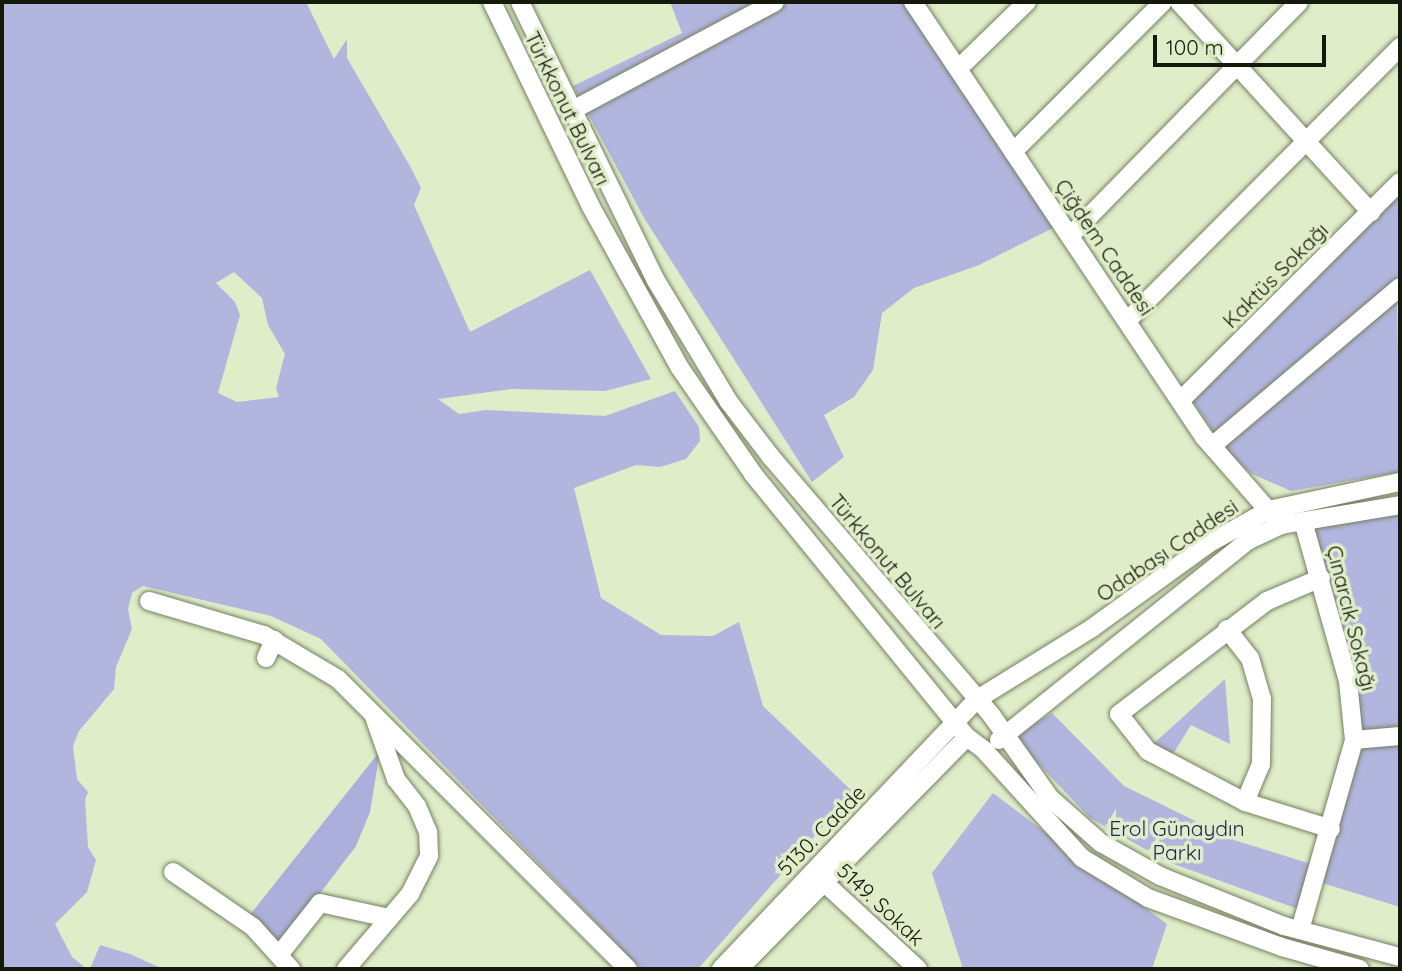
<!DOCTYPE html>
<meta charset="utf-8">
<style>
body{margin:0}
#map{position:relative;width:1402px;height:971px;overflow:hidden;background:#dfedc9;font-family:Quicksand,sans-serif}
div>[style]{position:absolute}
.green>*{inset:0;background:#b2b5de}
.forest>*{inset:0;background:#acafdb}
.roads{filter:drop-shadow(0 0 2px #758161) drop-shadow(0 0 2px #758161)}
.minor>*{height:18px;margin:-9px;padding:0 9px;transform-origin:9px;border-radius:9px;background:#fff}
span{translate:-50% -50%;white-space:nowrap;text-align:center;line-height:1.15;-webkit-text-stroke:7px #dfedc9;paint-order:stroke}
.street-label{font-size:21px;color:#15190c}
.park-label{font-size:21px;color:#262358}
.frame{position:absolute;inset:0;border:4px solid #15190c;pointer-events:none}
.scale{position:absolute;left:1153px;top:35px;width:173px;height:32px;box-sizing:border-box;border:4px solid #15190c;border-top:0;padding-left:9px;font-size:21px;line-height:24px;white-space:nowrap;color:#15190c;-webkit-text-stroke:5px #dfedc9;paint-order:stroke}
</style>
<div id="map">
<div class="green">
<div style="clip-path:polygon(evenodd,2px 2px,306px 2px,334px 59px,347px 39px,347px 58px,410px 166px,421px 188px,414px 205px,470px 332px,590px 270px,651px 379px,605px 391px,512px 389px,438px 399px,459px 414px,486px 410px,605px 416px,675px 391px,699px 427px,700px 441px,686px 459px,660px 467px,636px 465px,574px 488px,601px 598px,661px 635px,713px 636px,739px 622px,763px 706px,853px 792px,698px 969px,641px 969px,321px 639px,271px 616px,143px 586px,132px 593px,128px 609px,132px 629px,116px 667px,114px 689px,79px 731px,73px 746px,77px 779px,88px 792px,85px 800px,88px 847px,96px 860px,87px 892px,55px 924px,72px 957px,87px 969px,2px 969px,2px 2px,234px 272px,262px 298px,268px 325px,285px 354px,276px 388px,279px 397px,237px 402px,218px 393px,240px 315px,235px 302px,216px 283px,234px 272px)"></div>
<div style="clip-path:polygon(670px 2px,907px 2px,1053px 228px,979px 265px,914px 288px,882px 313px,873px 370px,854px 397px,824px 415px,844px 457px,812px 482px,644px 218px,573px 86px,682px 33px)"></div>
<div style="clip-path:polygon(1400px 189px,1400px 281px,1214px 433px,1192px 400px)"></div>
<div style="clip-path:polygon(1397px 297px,1400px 472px,1291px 491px,1250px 473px,1221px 445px)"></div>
<div style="clip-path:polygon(1400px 513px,1400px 729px,1358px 734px,1351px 658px,1314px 534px,1316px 526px)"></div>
<div style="clip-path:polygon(1225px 679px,1230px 744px,1191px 725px,1173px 754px,1152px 745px)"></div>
<div style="clip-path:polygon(1052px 713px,1124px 786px,1234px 840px,1311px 864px,1298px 909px,1168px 862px,1090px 818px,1013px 737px)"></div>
<div style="clip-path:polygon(1400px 744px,1400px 907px,1319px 882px,1356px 748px)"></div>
<div style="clip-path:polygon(993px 793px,1167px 924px,1152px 969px,963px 969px,932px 873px)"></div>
<div style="clip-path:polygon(100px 945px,130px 954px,163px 969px,90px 969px)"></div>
</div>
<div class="forest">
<div style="clip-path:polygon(380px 751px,370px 812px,356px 846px,280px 946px,249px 916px)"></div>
</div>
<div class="roads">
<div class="minor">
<div style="left:492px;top:2px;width:225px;rotate:64.2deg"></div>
<div style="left:590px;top:205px;width:186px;rotate:61.1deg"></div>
<div style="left:680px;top:368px;width:129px;rotate:55.4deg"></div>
<div style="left:753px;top:474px;width:339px;rotate:50.9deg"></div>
<div style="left:967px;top:737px;width:21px;rotate:37deg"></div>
<div style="left:984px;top:750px;width:146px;rotate:47.8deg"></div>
<div style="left:1082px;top:858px;width:77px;rotate:31.2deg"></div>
<div style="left:1148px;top:898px;width:143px;rotate:20.1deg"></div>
<div style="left:1282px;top:947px;width:81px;rotate:15.8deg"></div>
<div style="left:520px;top:2px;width:308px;rotate:64deg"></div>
<div style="left:655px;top:279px;width:144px;rotate:59deg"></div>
<div style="left:729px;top:402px;width:69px;rotate:52.6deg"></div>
<div style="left:771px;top:457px;width:340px;rotate:49.5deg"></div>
<div style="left:992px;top:716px;width:100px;rotate:54.7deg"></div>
<div style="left:1050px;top:798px;width:68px;rotate:41.4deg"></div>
<div style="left:1101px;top:843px;width:68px;rotate:29.2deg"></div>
<div style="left:1160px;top:876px;width:134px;rotate:22deg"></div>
<div style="left:1284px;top:926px;width:120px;rotate:15deg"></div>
<div style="left:913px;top:2px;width:523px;rotate:56.22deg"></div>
<div style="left:1204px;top:437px;width:117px;rotate:48.8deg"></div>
<div style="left:1179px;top:2px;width:285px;rotate:47.6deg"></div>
<div style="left:958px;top:69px;width:96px;rotate:-44.2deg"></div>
<div style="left:571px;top:111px;width:231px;rotate:-28.1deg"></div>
<div style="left:1013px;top:152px;width:212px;rotate:-45deg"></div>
<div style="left:1070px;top:236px;width:327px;rotate:-45.6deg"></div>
<div style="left:1127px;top:321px;width:387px;rotate:-45.1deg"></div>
<div style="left:1181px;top:400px;width:309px;rotate:-44.9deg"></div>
<div style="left:1212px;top:446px;width:246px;rotate:-40.2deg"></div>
<div style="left:1321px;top:578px;width:59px;rotate:156.9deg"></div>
<div style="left:1267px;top:601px;width:186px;rotate:142.6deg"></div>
<div style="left:1119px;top:714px;width:47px;rotate:51.9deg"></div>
<div style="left:1148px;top:751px;width:110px;rotate:27.7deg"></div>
<div style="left:1245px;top:802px;width:90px;rotate:17.4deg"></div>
<div style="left:149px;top:601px;width:120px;rotate:16.5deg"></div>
<div style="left:264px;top:635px;width:86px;rotate:30.7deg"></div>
<div style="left:338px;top:679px;width:410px;rotate:45deg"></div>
<div style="left:1227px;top:629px;width:37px;rotate:52deg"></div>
<div style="left:1250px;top:658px;width:43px;rotate:73.7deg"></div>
<div style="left:1262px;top:699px;width:65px;rotate:90.9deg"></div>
<div style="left:1261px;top:764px;width:41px;rotate:112.8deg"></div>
<div style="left:266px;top:658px;width:20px;rotate:-66deg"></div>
<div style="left:999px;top:740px;width:318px;rotate:-38.7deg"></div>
<div style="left:1247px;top:541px;width:38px;rotate:-25deg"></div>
<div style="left:1281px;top:525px;width:121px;rotate:-9.5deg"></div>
<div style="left:1354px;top:740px;width:46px;rotate:-5deg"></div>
<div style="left:173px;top:872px;width:97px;rotate:34.5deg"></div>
<div style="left:253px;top:927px;width:57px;rotate:47.9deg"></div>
<div style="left:815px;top:874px;width:140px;rotate:42.7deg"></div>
<div style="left:1300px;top:930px;width:198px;rotate:-74.1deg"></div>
<div style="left:1354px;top:740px;width:59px;rotate:-95.8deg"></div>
<div style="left:1348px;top:681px;width:166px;rotate:-105.7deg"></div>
<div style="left:279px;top:955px;width:66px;rotate:-51.7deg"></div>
<div style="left:320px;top:903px;width:71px;rotate:12.3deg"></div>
<div style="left:346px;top:969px;width:99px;rotate:-49.5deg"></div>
<div style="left:410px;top:894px;width:42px;rotate:-63.4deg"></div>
<div style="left:429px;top:856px;width:24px;rotate:-92deg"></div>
<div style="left:428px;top:832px;width:28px;rotate:-113deg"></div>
<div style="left:417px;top:806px;width:34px;rotate:-128deg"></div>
<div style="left:396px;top:779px;width:66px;rotate:-109.5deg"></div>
<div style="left:721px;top:969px;width:371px;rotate:-46.5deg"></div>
<div style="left:976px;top:700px;width:137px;rotate:-31.8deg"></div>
<div style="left:1092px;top:628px;width:143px;rotate:-35.9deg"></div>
<div style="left:1208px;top:544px;width:70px;rotate:-29.1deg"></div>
<div style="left:1269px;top:510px;width:134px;rotate:-12.1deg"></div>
<div style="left:739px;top:969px;width:325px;rotate:-45.5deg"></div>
</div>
</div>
<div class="street-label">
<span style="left:568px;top:108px;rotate:64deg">Türkkonut Bulvarı</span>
<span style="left:1105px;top:247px;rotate:56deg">Çiğdem Caddesi</span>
<span style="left:1275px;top:275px;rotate:-45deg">Kaktüs Sokağı</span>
<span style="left:1167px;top:550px;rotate:-34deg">Odabaşı Caddesi</span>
<span style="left:888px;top:561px;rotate:50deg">Türkkonut Bulvarı</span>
<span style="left:1352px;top:618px;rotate:76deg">Çınarcık Sokağı</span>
<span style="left:821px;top:830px;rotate:-46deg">5130. Cadde</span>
<span style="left:881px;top:904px;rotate:43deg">5149. Sokak</span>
</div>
<div class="park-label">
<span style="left:1177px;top:840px">Erol Günaydın<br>Parkı</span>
</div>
<div class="frame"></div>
<div class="scale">100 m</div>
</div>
